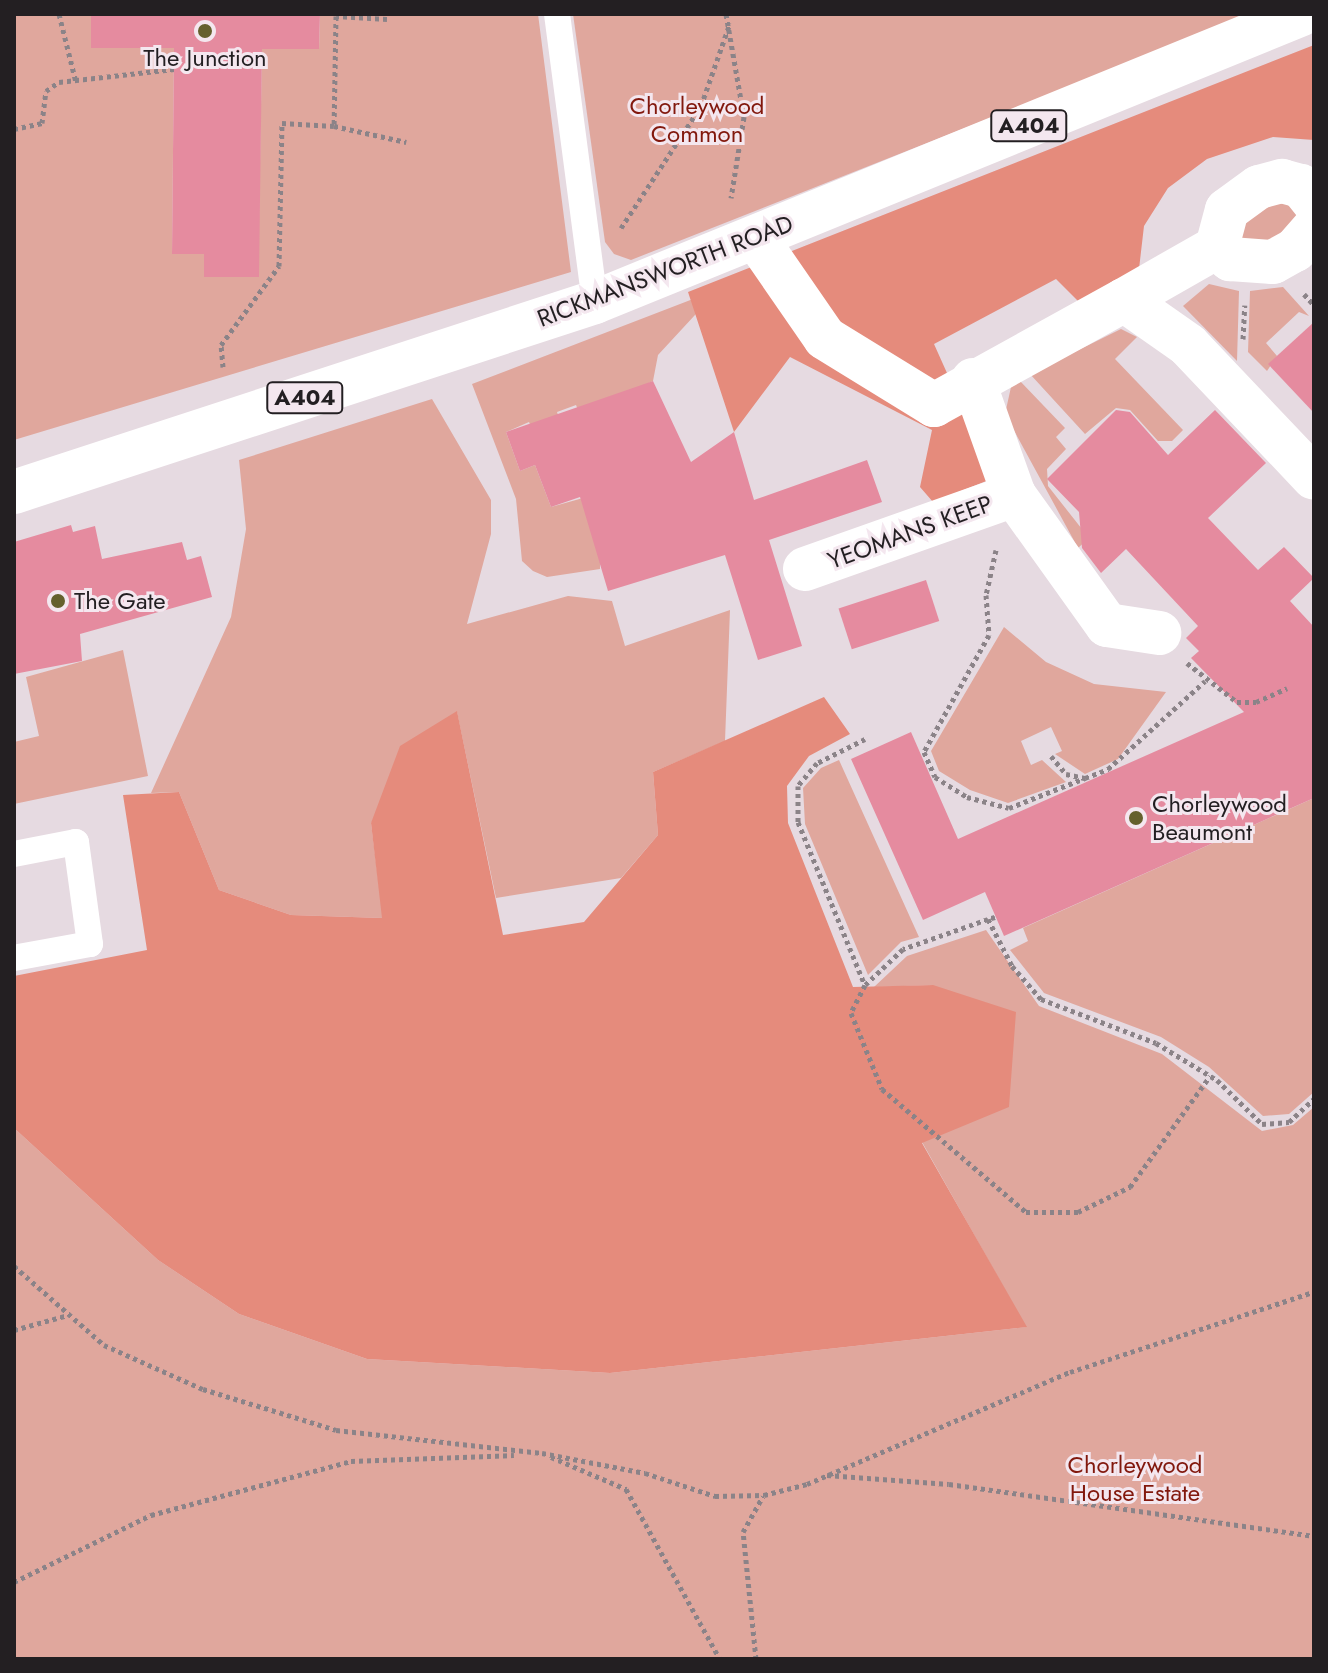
<!DOCTYPE html>
<style>
body{margin:0}
#map{position:relative;width:1328px;height:1673px;overflow:hidden;background:#e6dae1;font-family:Jost,sans-serif}
div>[style]{position:absolute}
.green>*{inset:0;background:#e0a79d}
.forest>*{inset:0;background:#e58b7c}
.building>*{inset:0;background:#e58b9f;transform-origin:0 0}
.path>*{height:5px;margin-top:-2.5px;transform-origin:0;background:repeating-linear-gradient(90deg,#8b8388 0 4px,transparent 0 8px)}
.lane>*{height:26px;margin:-13px;padding:0 13px;transform-origin:13px;border-radius:13px;background:#fff}
.street>*{height:44px;margin:-22px;padding:0 22px;transform-origin:22px;border-radius:22px;background:#fff}
.primary>*{height:44px;margin:-22px;padding:0 22px;transform-origin:22px;border-radius:22px;background:#fff}
.dots>*{width:22px;height:22px;translate:-50% -50%;box-sizing:border-box;border:4px solid #f4e7ef;border-radius:50%}
span{translate:-50% -50%;white-space:nowrap;text-align:center;line-height:1.15;-webkit-text-stroke:6px #f4e7ef;paint-order:stroke}
.shield-label span{padding:2px 6px;background:#f4e7ef;border:2px solid;border-radius:6px;-webkit-text-stroke-width:0}
.shield-label{font-size:22px;color:#231f22;font-weight:700}
.poi-label{font-size:24px;color:#231f22}
.left{translate:0 -50%;text-align:left}
.park-label{font-size:24px;color:#82180d}
.street-label{font-size:24px;color:#231f22}
.frame{position:absolute;inset:0;border:16px solid #231f22;pointer-events:none}
</style>
<div id="map">
<div class="green">
<div style="clip-path:polygon(14px 14px,91px 14px,91px 47px,174px 48px,172px 254px,204px 254px,204px 277px,258px 277px,262px 49px,319px 49px,320px 14px,538px 14px,571px 272px,14px 440px)"></div>
<div style="clip-path:polygon(573px 14px,1253px 14px,631px 260px,614px 254px,605px 242px)"></div>
<div style="clip-path:polygon(1290px 200px,1300px 223px,1265px 244px,1235px 240px,1242px 225px,1273px 203px)"></div>
<div style="clip-path:polygon(1209px 284px,1239px 291px,1237px 361px,1183px 306px)"></div>
<div style="clip-path:polygon(1283px 287px,1309px 316px,1299px 312px,1266px 343px,1277px 356px,1267px 371px,1248px 352px,1250px 291px)"></div>
<div style="clip-path:polygon(719px 289px,658px 355px,653px 381px,580px 415px,576px 405px,557px 412px,560px 421px,533px 431px,529px 422px,506px 432px,520px 471px,535px 465px,551px 507px,583px 498px,600px 551px,600px 569px,547px 577px,533px 571px,522px 561px,516px 499px,472px 384px)"></div>
<div style="clip-path:polygon(1121px 329px,1137px 337px,1115px 359px,1183px 430px,1172px 441px,1158px 441px,1130px 410px,1116px 408px,1085px 434px,1030px 374px)"></div>
<div style="clip-path:polygon(1020px 381px,1065px 428px,1056px 437px,1066px 449px,1047px 469px,1048px 486px,1089px 538px,1078px 548px,1005px 414px,1011px 387px)"></div>
<div style="clip-path:polygon(432px 399px,491px 500px,491px 534px,467px 624px,568px 596px,612px 601px,625px 646px,730px 610px,725px 741px,653px 772px,658px 835px,621px 878px,496px 898px,457px 712px,371px 823px,383px 918px,291px 915px,219px 890px,179px 792px,151px 793px,231px 617px,246px 529px,239px 460px)"></div>
<div style="clip-path:polygon(1004px 627px,1046px 662px,1094px 684px,1166px 692px,1118px 759px,1085px 774px,1055px 754px,1062px 751px,1051px 727px,1021px 741px,1031px 765px,1042px 760px,1066px 782px,1008px 803px,970px 790px,939px 771px,931px 751px)"></div>
<div style="clip-path:polygon(123px 650px,148px 776px,14px 804px,14px 742px,39px 736px,26px 677px)"></div>
<div style="clip-path:polygon(839px 760px,919px 937px,901px 942px,868px 975px,805px 824px,803px 788px,821px 768px)"></div>
<div style="clip-path:polygon(1314px 798px,1314px 1092px,1289px 1114px,1263px 1116px,1209px 1067px,1161px 1037px,1044px 993px,1010px 950px,1028px 941px,1023px 928px)"></div>
<div style="clip-path:polygon(986px 930px,1039px 1006px,1162px 1054px,1262px 1131px,1293px 1125px,1314px 1107px,1314px 1659px,14px 1659px,14px 1128px,158px 1260px,239px 1314px,367px 1359px,610px 1373px,1026px 1327px,922px 1142px,933px 985px,874px 987px,907px 956px)"></div>
</div>
<div class="forest">
<div style="clip-path:polygon(1314px 45px,1314px 140px,1273px 137px,1207px 159px,1168px 188px,1144px 226px,1139px 269px,1079px 302px,1056px 279px,934px 344px,994px 478px,933px 502px,920px 487px,932px 430px,790px 357px,734px 432px,688px 292px)"></div>
<div style="clip-path:polygon(824px 697px,850px 734px,809px 756px,787px 786px,788px 823px,853px 987px,933px 985px,1016px 1012px,1009px 1107px,922px 1143px,1027px 1327px,610px 1373px,367px 1359px,239px 1314px,158px 1260px,14px 1128px,14px 976px,147px 950px,123px 795px,179px 792px,219px 890px,291px 915px,382px 918px,371px 823px,400px 746px,457px 711px,503px 935px,584px 922px,658px 835px,653px 772px)"></div>
</div>
<div class="building">
<div style="clip-path:polygon(91px 14px,320px 14px,319px 49px,262px 49px,259px 277px,204px 277px,204px 254px,172px 254px,174px 48px,91px 48px)"></div>
<div style="clip-path:polygon(1314px 322px,1314px 413px,1268px 364px)"></div>
<div style="clip-path:polygon(653px 381px,691px 462px,734px 432px,754px 500px,867px 460px,882px 502px,769px 540px,802px 646px,758px 660px,725px 555px,608px 591px,580px 497px,551px 507px,535px 465px,520px 471px,506px 432px)"></div>
<div style="clip-path:polygon(1116px 410px,1130px 412px,1168px 455px,1215px 410px,1266px 463px,1208px 518px,1258px 570px,1284px 547px,1314px 578px,1290px 601px,1314px 627px,1314px 798px,1004px 936px,985px 892px,923px 920px,851px 759px,911px 732px,958px 839px,1244px 712px,1191px 658px,1199px 651px,1186px 638px,1198px 626px,1126px 549px,1101px 573px,1082px 548px,1079px 512px,1047px 479px)"></div>
<div style="clip-path:polygon(71px 525px,73px 532px,95px 526px,102px 559px,182px 542px,187px 560px,201px 556px,212px 597px,80px 634px,82px 661px,14px 674px,14px 542px)"></div>
<div style="left:926px;top:580px;width:43px;height:92px;rotate:72deg"></div>
</div>
<div class="path">
<div style="left:59px;top:14px;width:70px;rotate:76deg"></div>
<div style="left:726px;top:14px;width:105px;rotate:80.1deg"></div>
<div style="left:744px;top:117px;width:82px;rotate:99.1deg"></div>
<div style="left:387px;top:19px;width:51px;rotate:-176.6deg"></div>
<div style="left:336px;top:16px;width:110px;rotate:91deg"></div>
<div style="left:334px;top:126px;width:74px;rotate:12.5deg"></div>
<div style="left:14px;top:129px;width:29px;rotate:-12deg"></div>
<div style="left:42px;top:123px;width:32px;rotate:-83deg"></div>
<div style="left:46px;top:91px;width:16px;rotate:-35deg"></div>
<div style="left:59px;top:82px;width:116px;rotate:-6.4deg"></div>
<div style="left:621px;top:228px;width:146px;rotate:-56.7deg"></div>
<div style="left:701px;top:106px;width:88px;rotate:-70.7deg"></div>
<div style="left:1304px;top:294px;width:15px;rotate:48deg"></div>
<div style="left:1243px;top:339px;width:34px;rotate:-87deg"></div>
<div style="left:223px;top:367px;width:22px;rotate:-95deg"></div>
<div style="left:221px;top:345px;width:98px;rotate:-53.7deg"></div>
<div style="left:279px;top:266px;width:143px;rotate:-88.8deg"></div>
<div style="left:282px;top:123px;width:52px;rotate:3.3deg"></div>
<div style="left:996px;top:550px;width:46px;rotate:102.5deg"></div>
<div style="left:986px;top:595px;width:40px;rotate:85.7deg"></div>
<div style="left:989px;top:635px;width:134px;rotate:119.1deg"></div>
<div style="left:924px;top:752px;width:27px;rotate:66deg"></div>
<div style="left:935px;top:777px;width:38px;rotate:32deg"></div>
<div style="left:967px;top:797px;width:43px;rotate:14.7deg"></div>
<div style="left:1009px;top:808px;width:82px;rotate:-21.5deg"></div>
<div style="left:1187px;top:663px;width:63px;rotate:38deg"></div>
<div style="left:1237px;top:702px;width:19px"></div>
<div style="left:1256px;top:702px;width:34px;rotate:-24deg"></div>
<div style="left:865px;top:739px;width:54px;rotate:153.4deg"></div>
<div style="left:817px;top:763px;width:30px;rotate:130deg"></div>
<div style="left:798px;top:786px;width:36px;rotate:90deg"></div>
<div style="left:798px;top:822px;width:176px;rotate:67.7deg"></div>
<div style="left:1051px;top:756px;width:23px;rotate:50deg"></div>
<div style="left:1066px;top:774px;width:19px;rotate:12deg"></div>
<div style="left:1085px;top:778px;width:25px;rotate:-21deg"></div>
<div style="left:1108px;top:769px;width:131px;rotate:-42.2deg"></div>
<div style="left:995px;top:917px;width:7px;rotate:164deg"></div>
<div style="left:988px;top:919px;width:53px;rotate:62.9deg"></div>
<div style="left:1012px;top:966px;width:44px;rotate:48.7deg"></div>
<div style="left:1041px;top:999px;width:123px;rotate:20.9deg"></div>
<div style="left:1156px;top:1043px;width:71px;rotate:31.2deg"></div>
<div style="left:1217px;top:1080px;width:63px;rotate:44.4deg"></div>
<div style="left:1262px;top:1124px;width:27px;rotate:-4deg"></div>
<div style="left:1289px;top:1122px;width:34px;rotate:-43deg"></div>
<div style="left:988px;top:919px;width:90px;rotate:160.6deg"></div>
<div style="left:903px;top:949px;width:52px;rotate:136.5deg"></div>
<div style="left:865px;top:985px;width:31px;rotate:117deg"></div>
<div style="left:851px;top:1013px;width:82px;rotate:67.8deg"></div>
<div style="left:882px;top:1089px;width:189px;rotate:40.5deg"></div>
<div style="left:1026px;top:1212px;width:52px"></div>
<div style="left:1078px;top:1212px;width:58px;rotate:-25.7deg"></div>
<div style="left:1130px;top:1187px;width:137px;rotate:-54.2deg"></div>
<div style="left:14px;top:1266px;width:120px;rotate:41.3deg"></div>
<div style="left:104px;top:1345px;width:108px;rotate:24deg"></div>
<div style="left:203px;top:1389px;width:139px;rotate:17.1deg"></div>
<div style="left:336px;top:1430px;width:207px;rotate:6.4deg"></div>
<div style="left:542px;top:1453px;width:105px;rotate:11deg"></div>
<div style="left:645px;top:1473px;width:74px;rotate:18.2deg"></div>
<div style="left:715px;top:1496px;width:49px;rotate:-1.2deg"></div>
<div style="left:764px;top:1495px;width:44px;rotate:-14.3deg"></div>
<div style="left:807px;top:1484px;width:286px;rotate:-23.1deg"></div>
<div style="left:1070px;top:1372px;width:257px;rotate:-18.2deg"></div>
<div style="left:14px;top:1330px;width:53px;rotate:-15.4deg"></div>
<div style="left:551px;top:1457px;width:82px;rotate:23.1deg"></div>
<div style="left:626px;top:1489px;width:194px;rotate:61.1deg"></div>
<div style="left:827px;top:1475px;width:122px;rotate:4.2deg"></div>
<div style="left:949px;top:1484px;width:369px;rotate:8.1deg"></div>
<div style="left:14px;top:1582px;width:153px;rotate:-26.1deg"></div>
<div style="left:151px;top:1515px;width:207px;rotate:-15.1deg"></div>
<div style="left:351px;top:1461px;width:163px;rotate:-2.1deg"></div>
<div style="left:756px;top:1659px;width:128px;rotate:-95.8deg"></div>
<div style="left:743px;top:1532px;width:41px;rotate:-60.9deg"></div>
</div>
<div class="lane">
<div style="left:557px;top:14px;width:290px;rotate:82.5deg"></div>
<div style="left:14px;top:854px;width:63px;rotate:-11deg"></div>
<div style="left:76px;top:842px;width:103px;rotate:82.2deg"></div>
<div style="left:90px;top:944px;width:77px;rotate:169.6deg"></div>
</div>
<div class="street">
<div style="left:756px;top:238px;width:121px;rotate:55.4deg"></div>
<div style="left:825px;top:338px;width:128px;rotate:31.6deg"></div>
<div style="left:934px;top:405px;width:217px;rotate:-28.9deg"></div>
<div style="left:1124px;top:300px;width:78px;rotate:35.1deg"></div>
<div style="left:1188px;top:345px;width:183px;rotate:46.5deg"></div>
<div style="left:1217px;top:247px;width:38px;rotate:-75deg"></div>
<div style="left:1227px;top:210px;width:39px;rotate:-36deg"></div>
<div style="left:1259px;top:187px;width:24px;rotate:-15deg"></div>
<div style="left:1282px;top:181px;width:20px;rotate:15deg"></div>
<div style="left:1301px;top:186px;width:21px;rotate:51deg"></div>
<div style="left:1217px;top:247px;width:18px;rotate:43deg"></div>
<div style="left:1230px;top:259px;width:43px;rotate:4deg"></div>
<div style="left:1273px;top:262px;width:25px;rotate:-29deg"></div>
<div style="left:1295px;top:250px;width:29px;rotate:-49deg"></div>
<div style="left:1124px;top:300px;width:107px;rotate:-29.7deg"></div>
<div style="left:973px;top:380px;width:122px;rotate:70.4deg"></div>
<div style="left:1014px;top:495px;width:160px;rotate:54.4deg"></div>
<div style="left:1107px;top:625px;width:53px;rotate:8.7deg"></div>
<div style="left:805px;top:569px;width:222px;rotate:-19.5deg"></div>
</div>
<div class="primary">
<div style="left:14px;top:492px;width:611px;rotate:-18.11deg"></div>
<div style="left:595px;top:302px;width:763px;rotate:-22.16deg"></div>
</div>
<div class="dots">
<div style="left:205px;top:31px;background:#65602d"></div>
<div style="left:58px;top:601px;background:#65602d"></div>
<div style="left:1136px;top:818px;background:#65602d"></div>
</div>
<div class="shield-label">
<span style="left:1029px;top:126px">A404</span>
<span style="left:305px;top:398px">A404</span>
</div>
<div class="poi-label">
<span style="left:205px;top:58px">The Junction</span>
<span class="left" style="left:74px;top:601px">The Gate</span>
<span class="left" style="left:1152px;top:818px">Chorleywood<br>Beaumont</span>
</div>
<div class="park-label">
<span style="left:697px;top:120px">Chorleywood<br>Common</span>
<span style="left:1135px;top:1479px">Chorleywood<br>House Estate</span>
</div>
<div class="street-label">
<span style="left:665px;top:271px;rotate:-21deg">RICKMANSWORTH ROAD</span>
<span style="left:910px;top:532px;rotate:-20deg">YEOMANS KEEP</span>
</div>
<div class="frame"></div>
</div>
